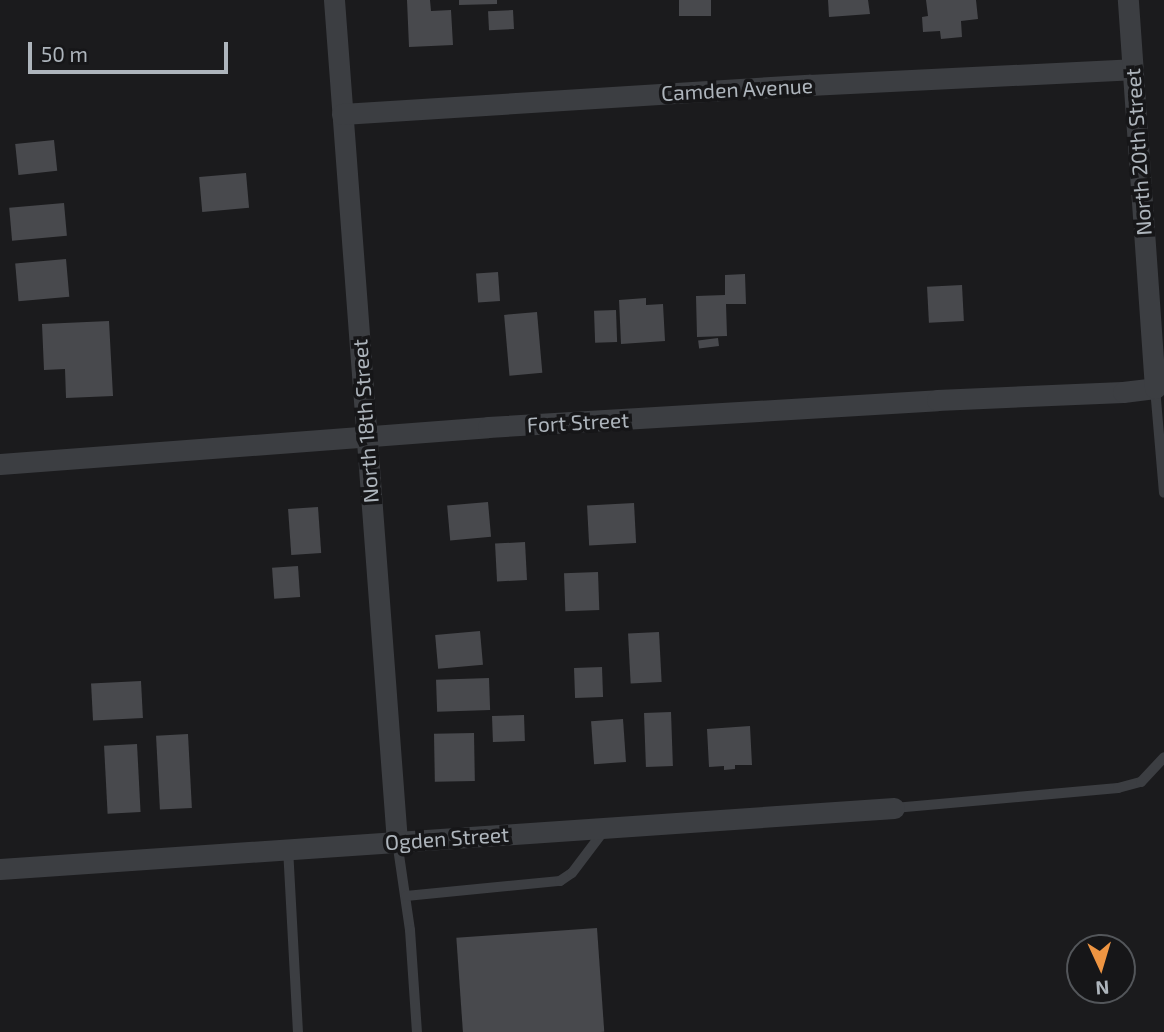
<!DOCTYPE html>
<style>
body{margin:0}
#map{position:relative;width:1164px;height:1032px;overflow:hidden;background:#1b1b1d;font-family:"Exo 2",sans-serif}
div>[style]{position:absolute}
.building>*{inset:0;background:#48494d;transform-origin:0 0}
.lane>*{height:10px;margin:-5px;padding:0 5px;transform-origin:5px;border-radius:5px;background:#3c3e42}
.street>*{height:21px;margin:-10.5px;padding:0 10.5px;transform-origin:10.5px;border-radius:10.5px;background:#3c3e42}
span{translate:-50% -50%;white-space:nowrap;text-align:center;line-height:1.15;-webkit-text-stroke:7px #161618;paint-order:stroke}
.street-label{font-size:21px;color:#aeb5bc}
.north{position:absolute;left:1066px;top:934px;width:70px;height:70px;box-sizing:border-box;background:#161618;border:2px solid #53565a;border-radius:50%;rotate:176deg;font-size:19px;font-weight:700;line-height:28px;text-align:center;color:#aeb5bc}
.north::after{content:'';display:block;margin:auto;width:24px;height:32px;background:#ee9542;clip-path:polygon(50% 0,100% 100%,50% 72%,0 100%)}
.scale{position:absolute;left:28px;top:42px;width:200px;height:32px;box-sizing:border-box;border:4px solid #aeb5bc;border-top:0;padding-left:9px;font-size:21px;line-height:24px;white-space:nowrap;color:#aeb5bc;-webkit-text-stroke:5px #161618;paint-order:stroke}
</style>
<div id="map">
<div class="building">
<div style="clip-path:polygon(407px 0,430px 0,431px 11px,451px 10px,453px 45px,409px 47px)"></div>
<div style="clip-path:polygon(459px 0,497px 0,497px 4px,459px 5px)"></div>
<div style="left:679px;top:0;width:32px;height:16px"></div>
<div style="clip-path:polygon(828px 0,868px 0,870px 14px,829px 17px)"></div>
<div style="clip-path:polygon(926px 0,976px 0,978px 19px,961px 21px,962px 37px,941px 39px,940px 31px,923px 32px,922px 17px,928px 16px)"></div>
<div style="left:513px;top:10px;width:19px;height:25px;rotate:87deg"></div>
<div style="left:54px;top:140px;width:31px;height:39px;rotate:84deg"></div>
<div style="left:246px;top:173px;width:35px;height:47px;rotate:85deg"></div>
<div style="left:64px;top:203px;width:33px;height:55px;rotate:85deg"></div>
<div style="left:66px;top:259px;width:38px;height:51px;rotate:85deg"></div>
<div style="left:498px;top:272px;width:29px;height:22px;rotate:86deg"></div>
<div style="clip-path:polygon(745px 274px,746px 304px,726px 304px,727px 336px,697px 337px,696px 296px,725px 295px,725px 275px)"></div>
<div style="left:962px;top:285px;width:36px;height:35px;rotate:87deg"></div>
<div style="clip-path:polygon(646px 298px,646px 305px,663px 304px,665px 341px,621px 344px,619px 300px)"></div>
<div style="left:616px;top:310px;width:32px;height:22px;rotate:88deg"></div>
<div style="left:537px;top:312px;width:61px;height:33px;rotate:85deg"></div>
<div style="clip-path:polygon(109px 321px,113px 396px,66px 398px,65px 369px,44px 370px,42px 324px)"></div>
<div style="left:718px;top:338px;width:8px;height:20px;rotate:83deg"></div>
<div style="left:488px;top:502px;width:35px;height:41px;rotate:85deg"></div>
<div style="left:634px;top:503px;width:40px;height:47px;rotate:87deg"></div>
<div style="left:318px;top:507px;width:46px;height:30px;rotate:86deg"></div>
<div style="left:525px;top:542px;width:38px;height:30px;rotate:87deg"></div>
<div style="left:298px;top:566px;width:31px;height:26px;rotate:86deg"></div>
<div style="left:598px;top:572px;width:38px;height:34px;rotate:88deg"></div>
<div style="left:480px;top:631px;width:34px;height:45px;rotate:85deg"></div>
<div style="left:659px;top:632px;width:50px;height:31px;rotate:87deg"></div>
<div style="left:602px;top:667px;width:30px;height:28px;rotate:88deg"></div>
<div style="left:489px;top:678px;width:32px;height:53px;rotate:88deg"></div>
<div style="left:141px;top:681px;width:37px;height:50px;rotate:87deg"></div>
<div style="left:671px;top:712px;width:54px;height:27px;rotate:88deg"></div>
<div style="left:524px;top:715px;width:26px;height:32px;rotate:88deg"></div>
<div style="left:623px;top:719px;width:43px;height:32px;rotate:86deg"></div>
<div style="clip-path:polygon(750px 726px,752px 765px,735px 765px,735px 769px,724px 770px,724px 766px,709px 767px,707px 729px)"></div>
<div style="left:474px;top:733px;width:48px;height:40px;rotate:89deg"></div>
<div style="left:188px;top:734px;width:74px;height:32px;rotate:87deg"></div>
<div style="left:137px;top:744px;width:68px;height:33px;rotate:87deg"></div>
<div style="left:597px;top:928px;width:104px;height:141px;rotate:86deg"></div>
</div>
<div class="lane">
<div style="left:1155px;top:388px;width:105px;rotate:85.1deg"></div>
<div style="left:894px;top:808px;width:225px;rotate:-5.1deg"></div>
<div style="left:1118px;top:788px;width:24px;rotate:-15deg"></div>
<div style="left:1141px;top:782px;width:34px;rotate:-47deg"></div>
<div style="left:397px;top:841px;width:90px;rotate:81.7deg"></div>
<div style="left:410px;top:930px;width:102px;rotate:86.1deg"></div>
<div style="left:288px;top:848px;width:184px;rotate:86.9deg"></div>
<div style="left:406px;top:896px;width:155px;rotate:-5.6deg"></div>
<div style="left:560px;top:881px;width:14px;rotate:-34deg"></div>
<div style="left:572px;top:873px;width:56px;rotate:-52.9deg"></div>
</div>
<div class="street">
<div style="left:334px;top:0;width:843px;rotate:85.72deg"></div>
<div style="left:342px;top:114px;width:468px;rotate:-3.6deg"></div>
<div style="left:809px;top:85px;width:323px;rotate:-2.8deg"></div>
<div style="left:0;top:464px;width:489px;rotate:-4.3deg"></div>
<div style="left:488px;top:427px;width:450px;rotate:-3.4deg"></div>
<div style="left:937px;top:400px;width:186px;rotate:-2.5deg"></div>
<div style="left:1123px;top:392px;width:32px;rotate:-7deg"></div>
<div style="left:1155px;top:388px;width:389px;rotate:-94deg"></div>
<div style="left:0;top:869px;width:896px;rotate:-3.9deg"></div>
</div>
<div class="street-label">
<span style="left:737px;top:89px;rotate:-3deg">Camden Avenue</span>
<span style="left:1138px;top:152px;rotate:-94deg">North 20th Street</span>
<span style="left:365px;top:421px;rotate:-94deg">North 18th Street</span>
<span style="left:578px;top:422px;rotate:-3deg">Fort Street</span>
<span style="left:447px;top:838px;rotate:-4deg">Ogden Street</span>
</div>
<div class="north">N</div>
<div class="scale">50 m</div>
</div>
